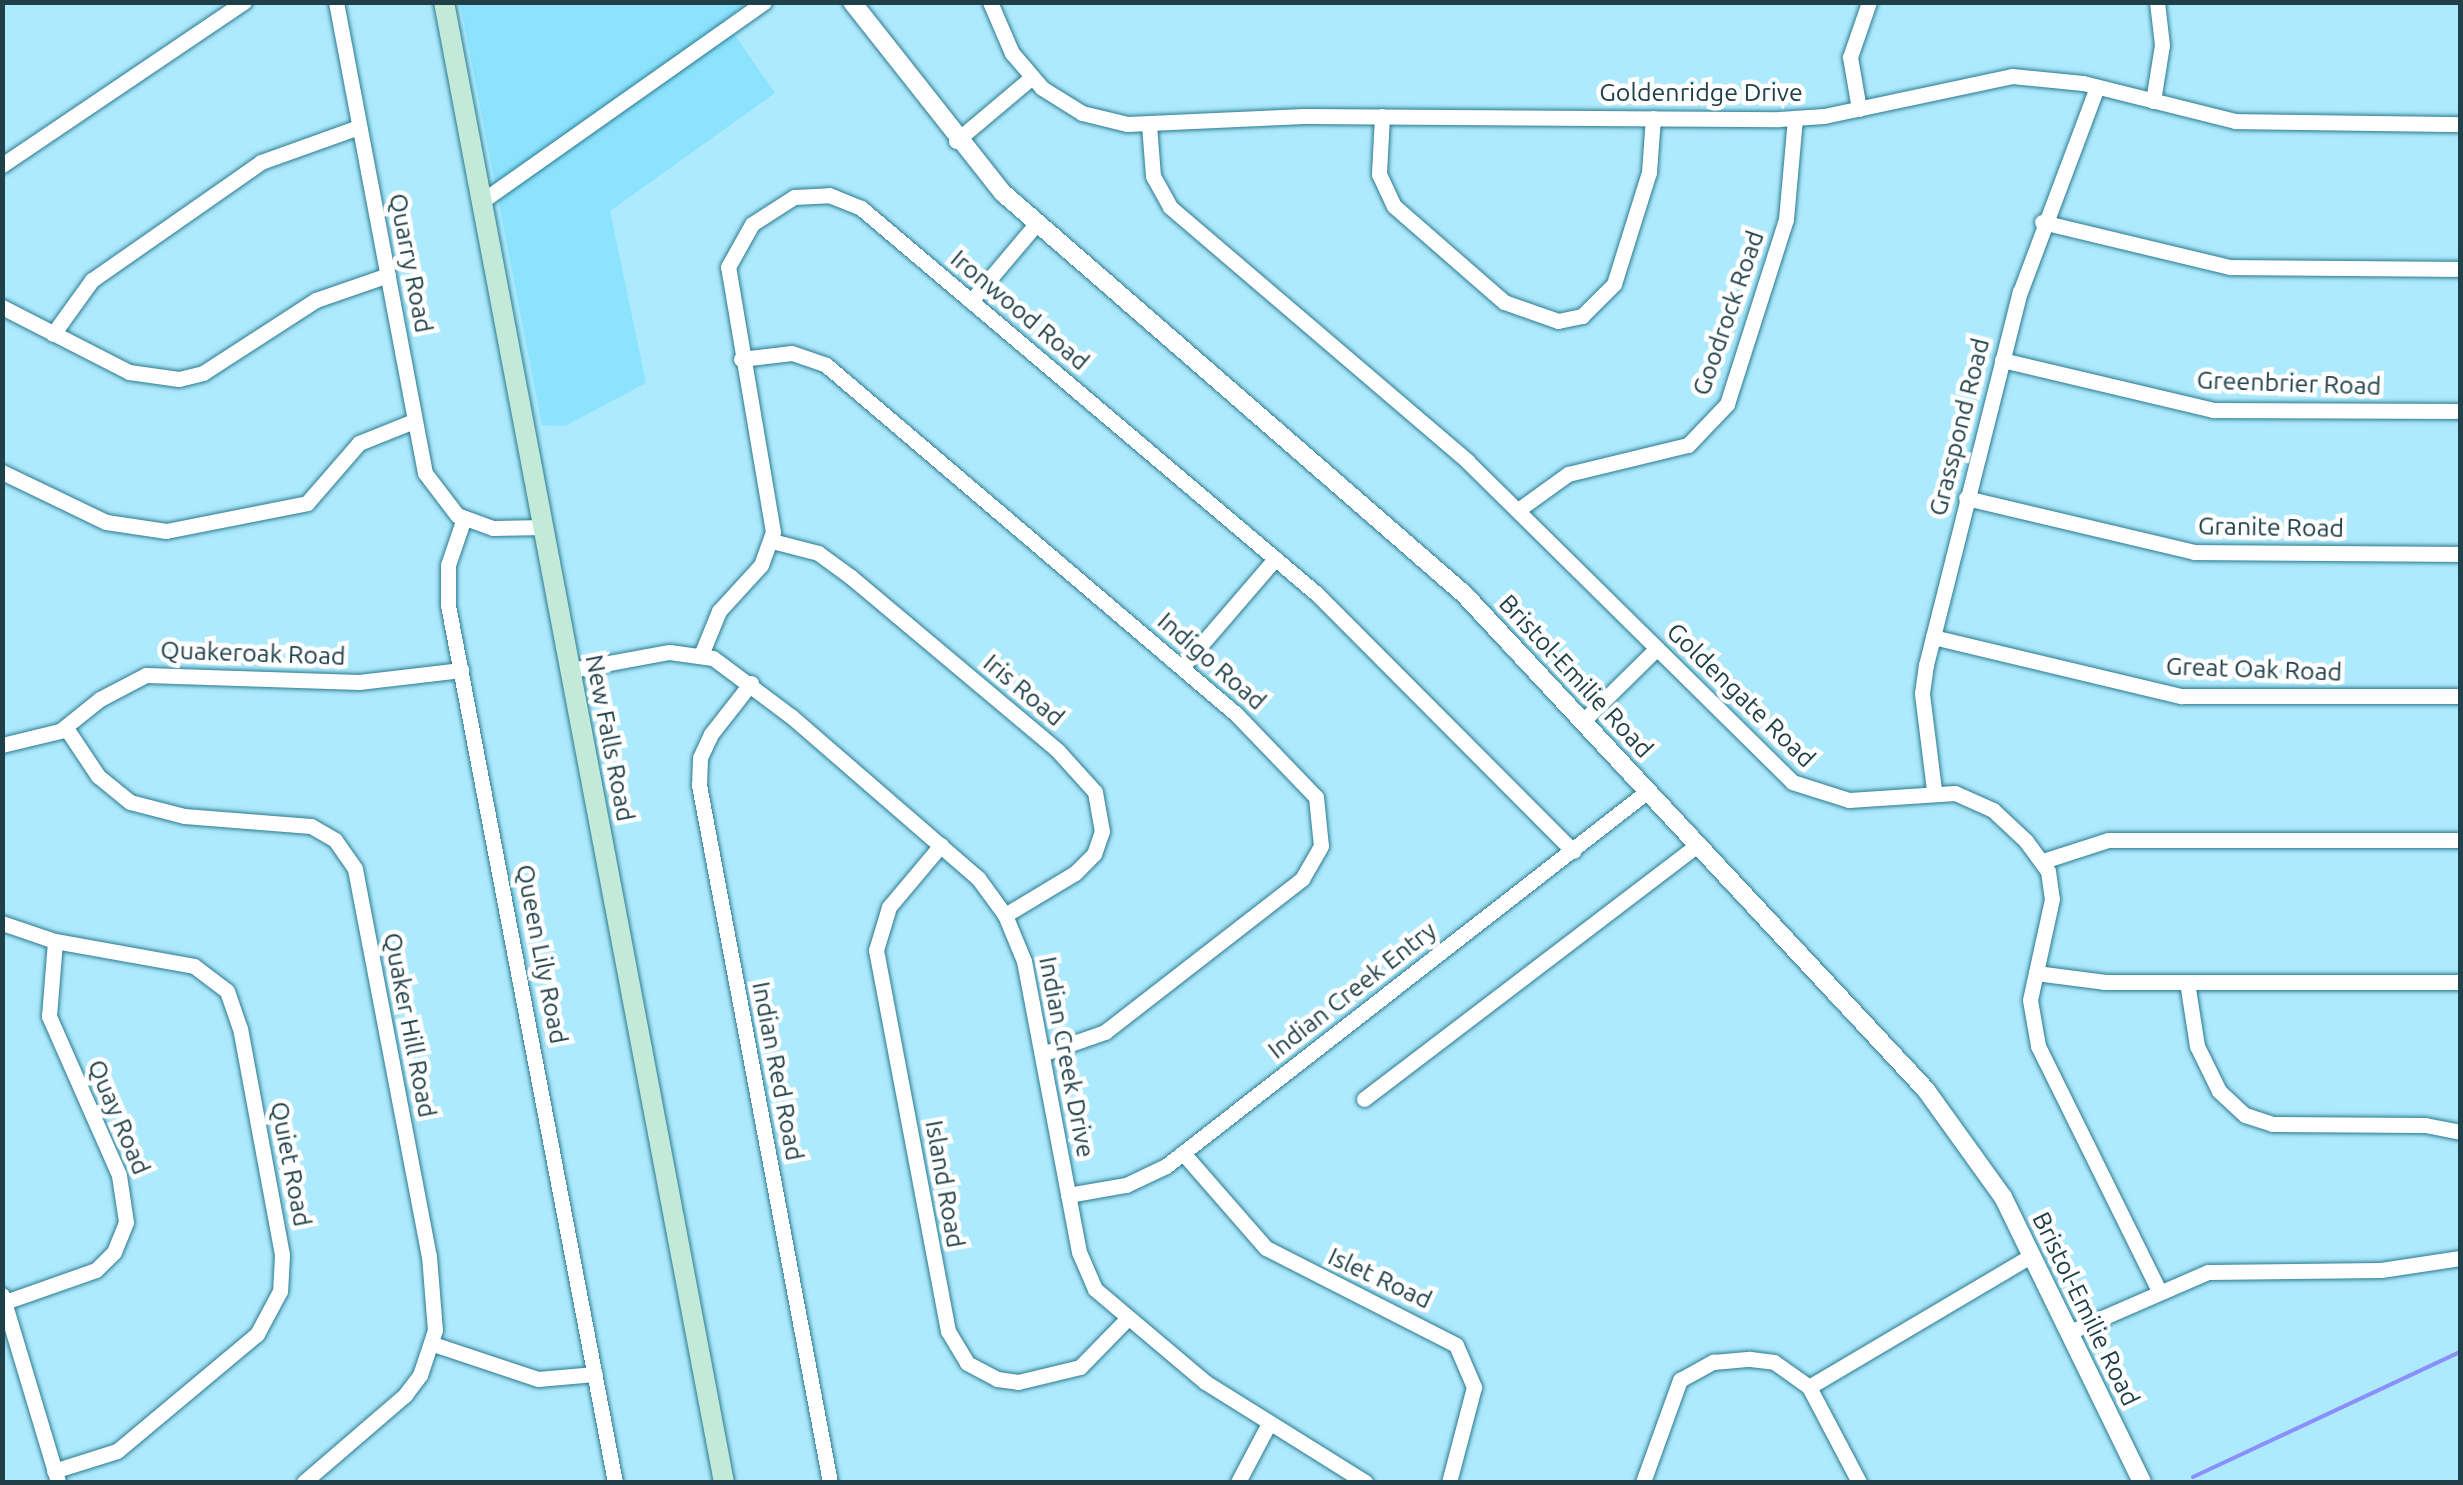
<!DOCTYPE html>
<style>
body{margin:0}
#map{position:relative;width:2463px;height:1485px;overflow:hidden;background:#aeeafd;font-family:Ubuntu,sans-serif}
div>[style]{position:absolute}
.built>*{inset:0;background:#8be3fe}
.stream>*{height:4px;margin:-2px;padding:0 2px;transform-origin:2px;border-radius:2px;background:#8a8ffb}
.roads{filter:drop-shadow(0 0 2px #2b7a8f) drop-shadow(0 0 2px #2b7a8f)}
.minor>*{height:15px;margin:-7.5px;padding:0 7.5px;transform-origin:7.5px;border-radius:7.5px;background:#fff}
.tertiary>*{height:18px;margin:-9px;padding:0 9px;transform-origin:9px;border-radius:9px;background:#fff}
.secondary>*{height:20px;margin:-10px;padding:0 10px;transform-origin:10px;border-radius:10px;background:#c3ead9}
span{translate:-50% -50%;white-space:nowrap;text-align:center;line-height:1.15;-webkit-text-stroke:9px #fff;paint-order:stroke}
.street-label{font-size:25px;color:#204049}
.frame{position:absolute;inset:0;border:5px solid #204049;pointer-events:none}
</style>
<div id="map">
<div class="built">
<div style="clip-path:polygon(460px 3px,746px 3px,725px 21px,775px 93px,610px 211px,646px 383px,565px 426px,542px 425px)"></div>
</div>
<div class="stream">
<div style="left:2193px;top:1477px;width:295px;rotate:-25.1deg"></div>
</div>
<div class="roads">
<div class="minor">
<div style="left:336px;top:2px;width:479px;rotate:79.3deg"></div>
<div style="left:425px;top:473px;width:53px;rotate:52.7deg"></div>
<div style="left:457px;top:515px;width:38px;rotate:20deg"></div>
<div style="left:493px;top:528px;width:51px;rotate:-1.1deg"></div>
<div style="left:990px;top:2px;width:56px;rotate:66.7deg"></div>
<div style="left:1012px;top:53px;width:46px;rotate:49.4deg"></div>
<div style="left:1042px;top:88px;width:47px;rotate:32deg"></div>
<div style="left:1082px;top:113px;width:46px;rotate:13.7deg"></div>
<div style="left:1127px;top:124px;width:177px;rotate:-2.6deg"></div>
<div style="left:1304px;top:116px;width:475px;rotate:0.4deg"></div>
<div style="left:1779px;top:119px;width:45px;rotate:-3.8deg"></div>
<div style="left:1824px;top:116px;width:192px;rotate:-12deg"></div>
<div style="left:2012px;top:76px;width:71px;rotate:5.6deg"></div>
<div style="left:2083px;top:83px;width:157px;rotate:14deg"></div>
<div style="left:2235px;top:121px;width:225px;rotate:0.8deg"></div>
<div style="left:2153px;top:101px;width:57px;rotate:-80.9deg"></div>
<div style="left:2162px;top:45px;width:43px;rotate:-96.6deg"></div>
<div style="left:1859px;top:109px;width:53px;rotate:-99.8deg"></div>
<div style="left:1850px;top:57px;width:58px;rotate:-70.9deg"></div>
<div style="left:1382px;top:116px;width:58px;rotate:93deg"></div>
<div style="left:1379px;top:174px;width:35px;rotate:65deg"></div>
<div style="left:1394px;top:206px;width:146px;rotate:41.1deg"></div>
<div style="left:1504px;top:302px;width:57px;rotate:19.4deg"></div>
<div style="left:1558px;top:321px;width:25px;rotate:-12deg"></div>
<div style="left:1582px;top:316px;width:45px;rotate:-45deg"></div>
<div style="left:1614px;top:284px;width:117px;rotate:-72.6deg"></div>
<div style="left:1649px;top:172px;width:54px;rotate:-85.8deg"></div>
<div style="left:1149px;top:125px;width:51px;rotate:85.5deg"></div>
<div style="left:1153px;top:176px;width:35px;rotate:61deg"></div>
<div style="left:1170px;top:207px;width:391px;rotate:40.5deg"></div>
<div style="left:1467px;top:461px;width:457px;rotate:44.6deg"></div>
<div style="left:1792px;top:782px;width:60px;rotate:17.5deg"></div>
<div style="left:1849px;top:800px;width:106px;rotate:-3.8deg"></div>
<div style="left:1955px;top:793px;width:42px;rotate:24.1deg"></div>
<div style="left:1993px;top:810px;width:45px;rotate:43.2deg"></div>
<div style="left:2026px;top:841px;width:37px;rotate:54deg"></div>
<div style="left:2048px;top:871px;width:28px;rotate:82deg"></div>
<div style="left:2052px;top:899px;width:103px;rotate:102.3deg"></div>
<div style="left:2030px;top:1000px;width:47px;rotate:80.1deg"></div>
<div style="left:2038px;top:1046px;width:271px;rotate:63.7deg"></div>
<div style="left:956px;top:141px;width:99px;rotate:-40.1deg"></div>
<div style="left:2px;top:165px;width:292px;rotate:-34deg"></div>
<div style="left:482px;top:201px;width:345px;rotate:-35.2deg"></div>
<div style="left:2042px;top:222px;width:193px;rotate:13.5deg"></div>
<div style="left:2230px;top:267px;width:230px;rotate:0.5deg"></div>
<div style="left:971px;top:301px;width:101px;rotate:-49.8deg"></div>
<div style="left:2px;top:307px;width:143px;rotate:27.1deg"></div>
<div style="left:129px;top:372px;width:50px;rotate:8deg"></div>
<div style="left:179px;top:379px;width:25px;rotate:-14deg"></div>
<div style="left:203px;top:373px;width:135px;rotate:-32.9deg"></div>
<div style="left:316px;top:300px;width:76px;rotate:-19.1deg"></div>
<div style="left:53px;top:334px;width:67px;rotate:-54.2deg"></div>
<div style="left:92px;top:280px;width:206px;rotate:-34.9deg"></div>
<div style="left:261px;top:162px;width:104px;rotate:-19.7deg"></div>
<div style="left:741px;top:359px;width:51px;rotate:-6.7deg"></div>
<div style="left:792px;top:353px;width:36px;rotate:19deg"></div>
<div style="left:826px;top:365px;width:538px;rotate:40.41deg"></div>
<div style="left:1236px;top:714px;width:115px;rotate:46.1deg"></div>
<div style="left:1316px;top:797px;width:49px;rotate:84.2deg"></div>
<div style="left:1321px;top:846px;width:38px;rotate:120deg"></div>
<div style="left:1302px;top:879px;width:249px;rotate:142.2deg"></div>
<div style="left:1105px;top:1032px;width:67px;rotate:160.8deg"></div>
<div style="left:2002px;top:360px;width:217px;rotate:13.3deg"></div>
<div style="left:2213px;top:410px;width:247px;rotate:0.2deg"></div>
<div style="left:2px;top:472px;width:115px;rotate:25.7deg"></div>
<div style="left:106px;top:522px;width:61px;rotate:8.5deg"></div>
<div style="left:166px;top:531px;width:144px;rotate:-11.2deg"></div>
<div style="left:307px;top:503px;width:79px;rotate:-49.1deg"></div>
<div style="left:359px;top:443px;width:59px;rotate:-21.8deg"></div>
<div style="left:1966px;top:498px;width:234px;rotate:13.3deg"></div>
<div style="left:2194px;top:552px;width:266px;rotate:0.4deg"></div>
<div style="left:1518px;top:510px;width:62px;rotate:-35.8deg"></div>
<div style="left:1568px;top:474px;width:123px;rotate:-13.6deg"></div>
<div style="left:1688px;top:445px;width:57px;rotate:-46.4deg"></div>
<div style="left:1727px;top:404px;width:194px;rotate:-72.3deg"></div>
<div style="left:1786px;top:219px;width:101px;rotate:-84.9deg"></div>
<div style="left:464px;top:518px;width:50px;rotate:108.8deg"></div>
<div style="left:448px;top:565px;width:40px;rotate:90deg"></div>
<div style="left:448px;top:605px;width:893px;rotate:79.22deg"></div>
<div style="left:772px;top:541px;width:48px;rotate:14.6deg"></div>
<div style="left:818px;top:553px;width:41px;rotate:36deg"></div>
<div style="left:851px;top:577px;width:270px;rotate:40deg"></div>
<div style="left:1058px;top:751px;width:55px;rotate:47.9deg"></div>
<div style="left:1095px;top:792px;width:40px;rotate:80deg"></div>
<div style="left:1102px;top:831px;width:24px;rotate:109deg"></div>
<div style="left:1094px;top:854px;width:27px;rotate:135deg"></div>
<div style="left:1075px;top:873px;width:82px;rotate:149deg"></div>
<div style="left:1933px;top:637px;width:255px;rotate:13.4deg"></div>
<div style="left:2181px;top:696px;width:279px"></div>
<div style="left:701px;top:655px;width:48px;rotate:-67.8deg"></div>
<div style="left:719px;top:611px;width:62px;rotate:-47.6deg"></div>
<div style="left:761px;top:565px;width:35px;rotate:-70deg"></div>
<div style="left:773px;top:532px;width:269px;rotate:-99.6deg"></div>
<div style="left:728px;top:267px;width:49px;rotate:-60.8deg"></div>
<div style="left:752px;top:224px;width:50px;rotate:-32.7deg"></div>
<div style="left:794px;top:197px;width:35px;rotate:-3deg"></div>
<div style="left:829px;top:195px;width:35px;rotate:22deg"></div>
<div style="left:861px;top:208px;width:597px;rotate:40.25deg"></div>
<div style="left:1317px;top:594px;width:363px;rotate:45.1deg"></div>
<div style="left:1182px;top:667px;width:143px;rotate:-49.3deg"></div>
<div style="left:571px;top:670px;width:100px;rotate:-10.4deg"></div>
<div style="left:669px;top:652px;width:44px;rotate:7.8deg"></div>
<div style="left:713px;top:658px;width:99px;rotate:36.8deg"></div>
<div style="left:792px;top:717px;width:246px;rotate:40.9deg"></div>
<div style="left:978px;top:878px;width:46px;rotate:53.9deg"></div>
<div style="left:1005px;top:915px;width:50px;rotate:67.6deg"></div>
<div style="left:1024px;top:961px;width:296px;rotate:79.3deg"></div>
<div style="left:1079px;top:1252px;width:40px;rotate:66.6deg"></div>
<div style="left:1095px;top:1289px;width:144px;rotate:40.2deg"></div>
<div style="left:1205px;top:1382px;width:189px;rotate:32deg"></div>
<div style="left:751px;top:683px;width:65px;rotate:128.1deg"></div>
<div style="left:711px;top:734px;width:26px;rotate:115deg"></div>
<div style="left:700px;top:758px;width:27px;rotate:92deg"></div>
<div style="left:699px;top:785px;width:709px;rotate:79.36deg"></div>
<div style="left:1584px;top:720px;width:101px;rotate:-44.6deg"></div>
<div style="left:66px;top:728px;width:58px;rotate:56.3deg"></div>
<div style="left:98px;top:776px;width:41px;rotate:39.1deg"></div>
<div style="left:130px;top:802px;width:56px;rotate:14.5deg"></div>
<div style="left:184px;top:816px;width:127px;rotate:4.5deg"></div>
<div style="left:311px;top:826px;width:28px;rotate:30deg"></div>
<div style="left:335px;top:840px;width:35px;rotate:55deg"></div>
<div style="left:355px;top:869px;width:394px;rotate:79.2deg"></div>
<div style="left:429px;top:1256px;width:74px;rotate:85.4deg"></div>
<div style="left:435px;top:1330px;width:47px;rotate:108.4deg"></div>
<div style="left:420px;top:1375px;width:25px;rotate:127deg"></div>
<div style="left:405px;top:1395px;width:133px;rotate:139.3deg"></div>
<div style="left:2px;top:745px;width:60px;rotate:-13.6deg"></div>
<div style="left:60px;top:731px;width:51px;rotate:-38.7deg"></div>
<div style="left:100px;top:699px;width:52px;rotate:-27.6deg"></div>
<div style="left:146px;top:675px;width:213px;rotate:1.9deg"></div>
<div style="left:359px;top:682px;width:103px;rotate:-6.7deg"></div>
<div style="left:1934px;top:790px;width:98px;rotate:-97.1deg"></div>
<div style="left:1922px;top:693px;width:28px;rotate:-82deg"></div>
<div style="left:1926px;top:665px;width:385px;rotate:-75.9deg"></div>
<div style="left:2020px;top:292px;width:219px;rotate:-69.4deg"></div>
<div style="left:941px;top:845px;width:81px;rotate:130deg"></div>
<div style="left:889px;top:907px;width:45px;rotate:106.8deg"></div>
<div style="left:876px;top:950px;width:388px;rotate:79.3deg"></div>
<div style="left:948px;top:1331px;width:37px;rotate:59deg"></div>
<div style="left:967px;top:1363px;width:34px;rotate:28deg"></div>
<div style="left:997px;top:1379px;width:21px;rotate:8deg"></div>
<div style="left:1018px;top:1382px;width:64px;rotate:-13.6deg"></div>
<div style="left:1080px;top:1367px;width:66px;rotate:-45.6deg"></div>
<div style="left:2043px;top:861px;width:68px;rotate:-17.9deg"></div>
<div style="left:2108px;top:840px;width:352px"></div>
<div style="left:2px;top:923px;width:56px;rotate:18.8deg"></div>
<div style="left:55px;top:941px;width:141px;rotate:10.2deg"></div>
<div style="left:194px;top:966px;width:41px;rotate:37.1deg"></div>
<div style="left:227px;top:991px;width:39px;rotate:71deg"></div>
<div style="left:240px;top:1028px;width:231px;rotate:79.5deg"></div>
<div style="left:282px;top:1255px;width:36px;rotate:93deg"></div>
<div style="left:280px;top:1291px;width:49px;rotate:118.1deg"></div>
<div style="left:257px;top:1334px;width:182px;rotate:140.1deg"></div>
<div style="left:117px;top:1451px;width:66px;rotate:162.4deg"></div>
<div style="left:2036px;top:973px;width:70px;rotate:7.4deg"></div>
<div style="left:2105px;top:982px;width:355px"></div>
<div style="left:2187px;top:982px;width:65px;rotate:81.1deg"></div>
<div style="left:2197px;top:1046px;width:50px;rotate:63.9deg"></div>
<div style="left:2219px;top:1091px;width:35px;rotate:43deg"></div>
<div style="left:2245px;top:1115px;width:28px;rotate:18deg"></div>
<div style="left:2272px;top:1124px;width:153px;rotate:0.4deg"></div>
<div style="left:2425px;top:1125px;width:36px;rotate:11deg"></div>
<div style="left:1364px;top:1099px;width:421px;rotate:-37.3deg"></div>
<div style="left:1183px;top:1153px;width:126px;rotate:48.9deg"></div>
<div style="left:1266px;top:1248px;width:213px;rotate:27deg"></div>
<div style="left:1456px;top:1345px;width:46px;rotate:66.8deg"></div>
<div style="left:1474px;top:1387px;width:98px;rotate:104.7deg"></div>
<div style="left:1068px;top:1195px;width:59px;rotate:-9.8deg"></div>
<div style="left:1126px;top:1185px;width:44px;rotate:-25.4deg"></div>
<div style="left:1166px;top:1166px;width:612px;rotate:-37.9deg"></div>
<div style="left:2px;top:1295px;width:195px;rotate:73.3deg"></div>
<div style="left:5px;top:1302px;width:96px;rotate:-19.4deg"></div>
<div style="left:96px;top:1270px;width:25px;rotate:-45deg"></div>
<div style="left:114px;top:1252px;width:32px;rotate:-68deg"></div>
<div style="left:126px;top:1222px;width:48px;rotate:-98.5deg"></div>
<div style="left:119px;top:1175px;width:174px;rotate:-113.8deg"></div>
<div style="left:49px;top:1016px;width:75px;rotate:-85.4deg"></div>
<div style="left:2070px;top:1332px;width:150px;rotate:-23.5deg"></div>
<div style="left:2208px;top:1272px;width:173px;rotate:-0.7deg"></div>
<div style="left:2381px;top:1270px;width:80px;rotate:-8.6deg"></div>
<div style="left:433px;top:1344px;width:111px;rotate:18.4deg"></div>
<div style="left:538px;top:1379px;width:57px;rotate:-5deg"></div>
<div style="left:1809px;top:1387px;width:259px;rotate:-30.6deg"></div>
<div style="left:1238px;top:1482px;width:64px;rotate:-62.2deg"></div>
<div style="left:1643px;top:1482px;width:109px;rotate:-70.1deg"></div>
<div style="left:1680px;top:1380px;width:38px;rotate:-29deg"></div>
<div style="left:1713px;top:1362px;width:37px;rotate:-5deg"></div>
<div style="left:1750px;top:1359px;width:24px;rotate:7deg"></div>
<div style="left:1774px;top:1362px;width:43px;rotate:35.5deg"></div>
<div style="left:1809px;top:1387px;width:107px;rotate:62.2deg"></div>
</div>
<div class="tertiary">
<div style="left:852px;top:2px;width:243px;rotate:51.7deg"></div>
<div style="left:1003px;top:193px;width:611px;rotate:41.02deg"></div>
<div style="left:1464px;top:594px;width:678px;rotate:47.03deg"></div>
<div style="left:1926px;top:1090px;width:132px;rotate:54.3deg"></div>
<div style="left:2003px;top:1197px;width:317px;rotate:64deg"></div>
</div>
<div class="secondary">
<div style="left:444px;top:2px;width:1506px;rotate:79.29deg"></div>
</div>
</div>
<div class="street-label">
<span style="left:1701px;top:92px">Goldenridge Drive</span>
<span style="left:411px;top:263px;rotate:79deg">Quarry Road</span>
<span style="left:1020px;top:310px;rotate:40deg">Ironwood Road</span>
<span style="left:1728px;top:313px;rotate:-71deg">Goodrock Road</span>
<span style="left:2289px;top:383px;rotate:2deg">Greenbrier Road</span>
<span style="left:1959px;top:427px;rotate:-76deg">Grasspond Road</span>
<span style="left:2271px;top:527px;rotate:1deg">Granite Road</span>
<span style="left:253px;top:653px;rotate:2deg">Quakeroak Road</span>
<span style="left:1212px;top:661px;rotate:41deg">Indigo Road</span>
<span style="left:2254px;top:669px;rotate:2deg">Great Oak Road</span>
<span style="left:1576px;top:676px;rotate:47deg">Bristol-Emilie Road</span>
<span style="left:1024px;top:690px;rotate:40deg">Iris Road</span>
<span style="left:1741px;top:695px;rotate:44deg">Goldengate Road</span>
<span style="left:610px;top:738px;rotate:79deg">New Falls Road</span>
<span style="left:542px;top:954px;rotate:79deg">Queen Lily Road</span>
<span style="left:1352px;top:990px;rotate:-38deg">Indian Creek Entry</span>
<span style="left:410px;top:1025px;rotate:79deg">Quaker Hill Road</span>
<span style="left:1067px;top:1057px;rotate:79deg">Indian Creek Drive</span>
<span style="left:778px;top:1071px;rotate:79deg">Indian Red Road</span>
<span style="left:119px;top:1117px;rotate:67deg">Quay Road</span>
<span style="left:291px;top:1164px;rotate:79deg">Quiet Road</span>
<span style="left:945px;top:1184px;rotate:80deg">Island Road</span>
<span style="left:1380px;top:1278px;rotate:25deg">Islet Road</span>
<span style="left:2086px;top:1309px;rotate:64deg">Bristol-Emilie Road</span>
</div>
<div class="frame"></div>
</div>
